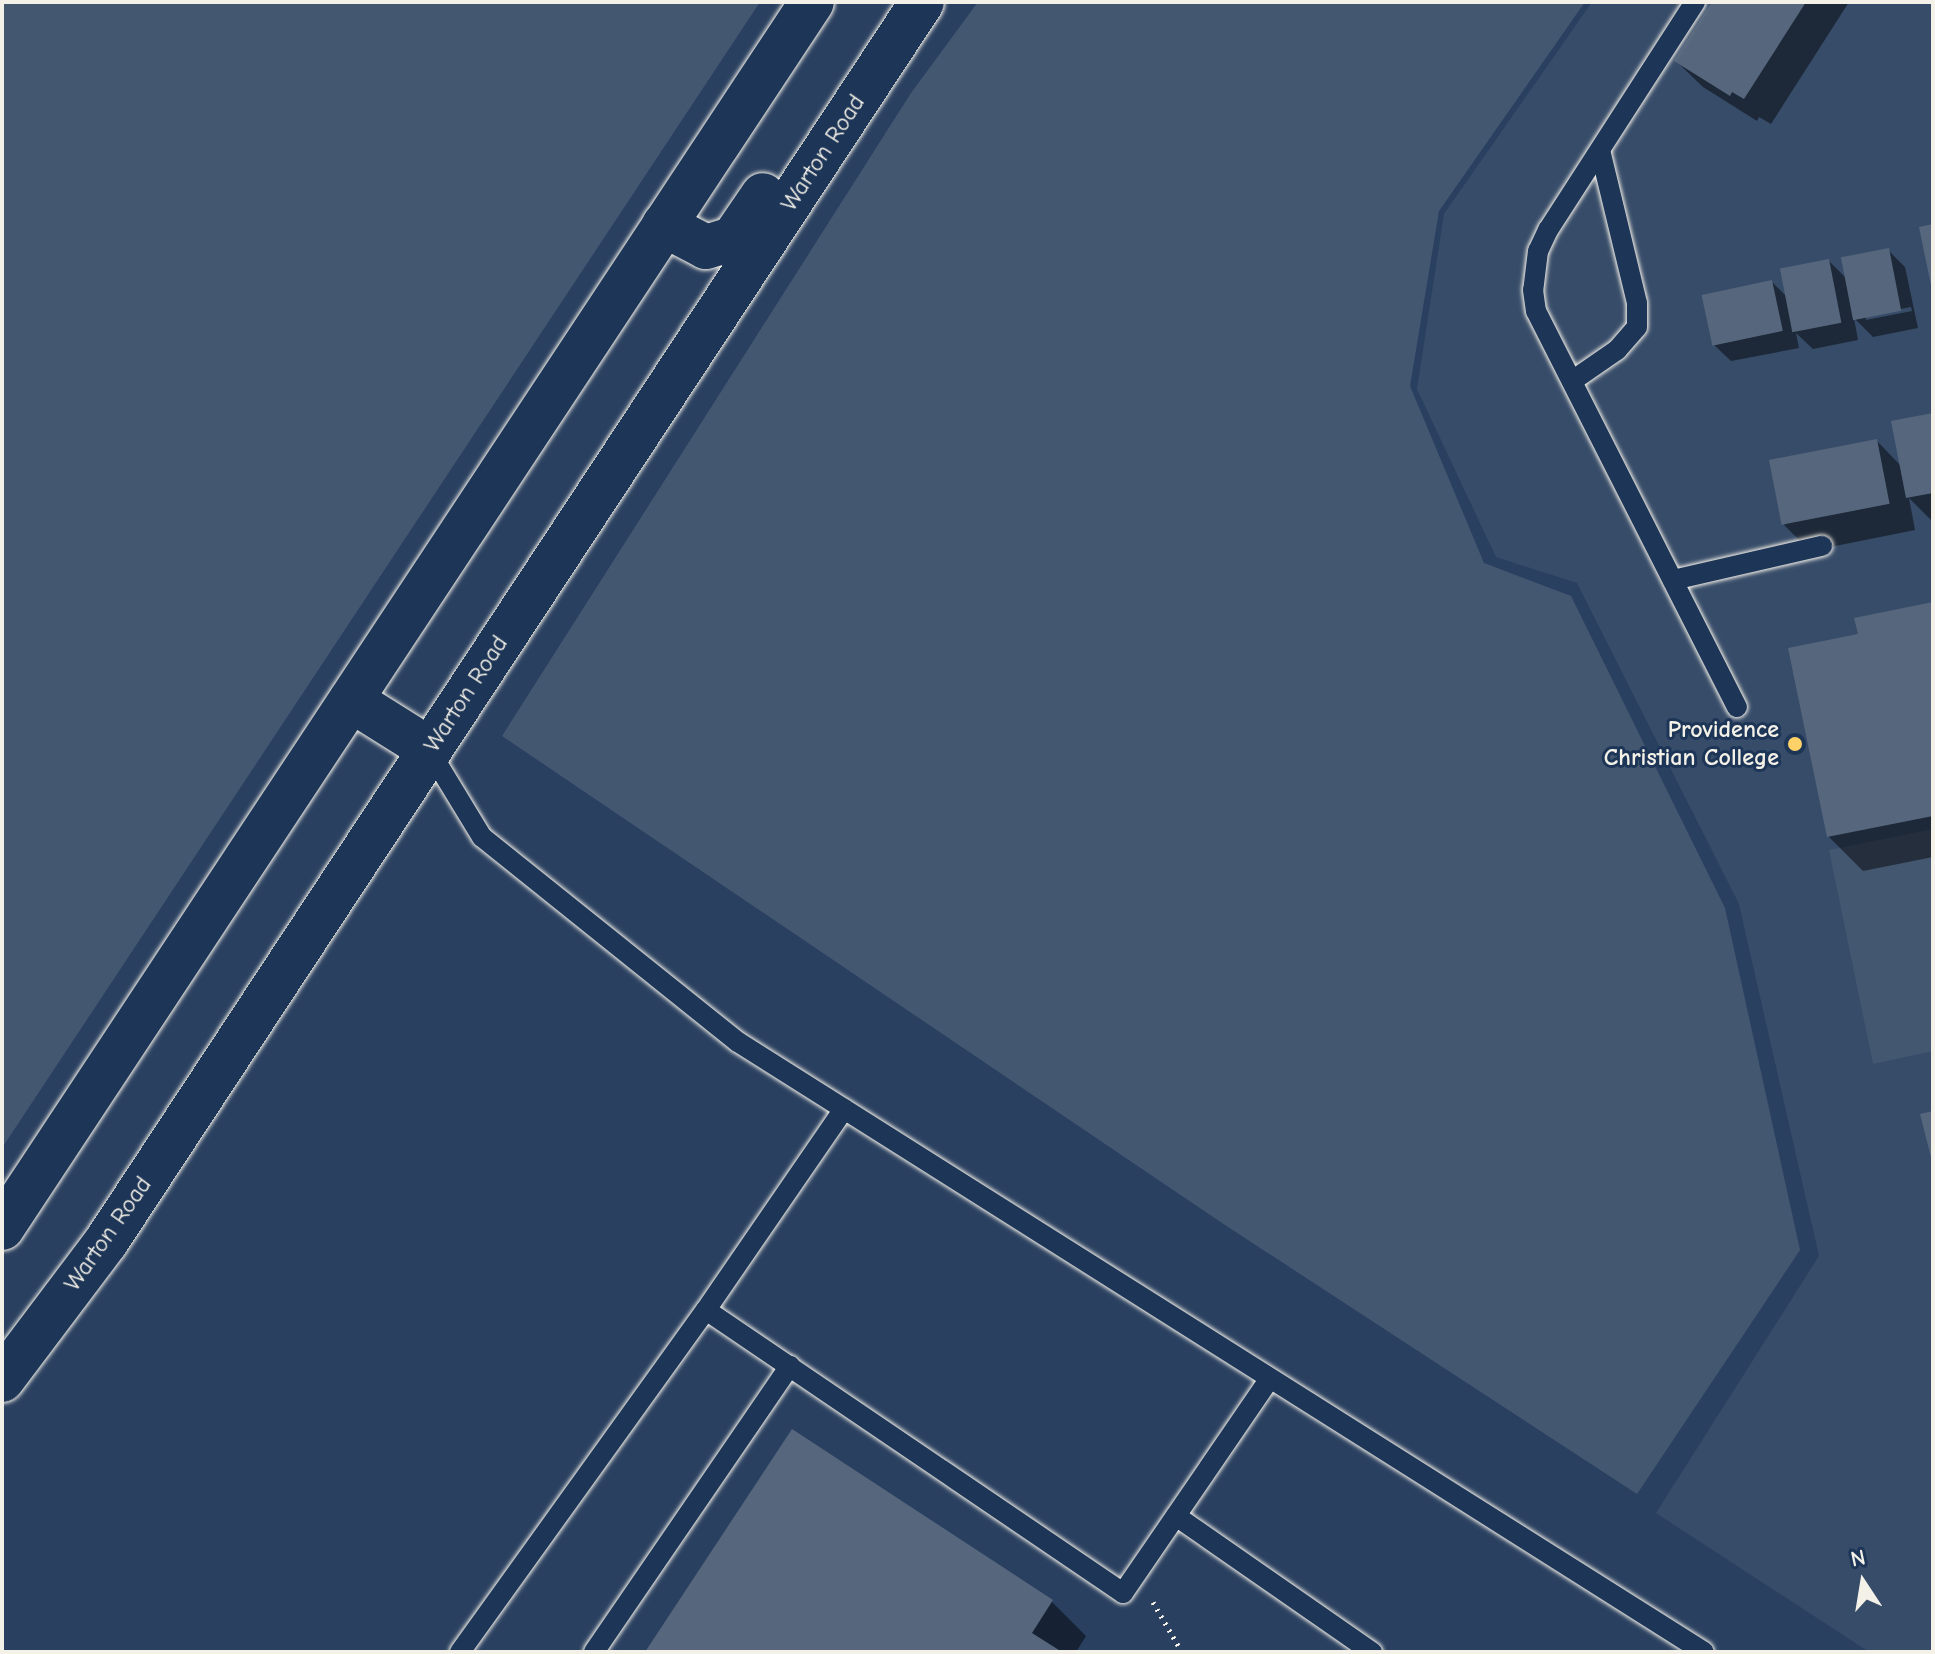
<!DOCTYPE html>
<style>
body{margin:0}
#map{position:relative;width:1935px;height:1654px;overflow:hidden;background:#2a4060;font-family:"Comic Neue",sans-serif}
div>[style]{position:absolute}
.built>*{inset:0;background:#374c69}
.green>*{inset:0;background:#445771}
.shadow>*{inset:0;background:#0007}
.building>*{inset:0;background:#56677d;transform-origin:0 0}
.path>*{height:5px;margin-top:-2.5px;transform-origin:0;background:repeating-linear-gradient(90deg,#f4f1e8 0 2px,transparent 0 8px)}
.roads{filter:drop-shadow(0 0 2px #f4f1e8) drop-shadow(0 0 2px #f4f1e8)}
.service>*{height:20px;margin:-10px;padding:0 10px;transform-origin:10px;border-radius:10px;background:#1d3557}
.primary>*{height:44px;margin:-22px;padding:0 22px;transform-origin:22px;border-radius:22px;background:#1d3557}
.dots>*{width:22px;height:22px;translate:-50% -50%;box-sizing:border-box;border:4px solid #1d3557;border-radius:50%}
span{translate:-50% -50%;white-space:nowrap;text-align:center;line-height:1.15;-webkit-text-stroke:6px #1d3557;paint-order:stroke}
.street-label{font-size:24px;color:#f4f1e8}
.poi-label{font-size:24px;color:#f4f1e8;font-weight:700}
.right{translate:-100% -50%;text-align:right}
.frame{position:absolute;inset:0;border:4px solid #f4f1e8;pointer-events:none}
.north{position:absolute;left:1823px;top:1542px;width:80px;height:80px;-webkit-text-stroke:6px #1d3557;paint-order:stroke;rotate:348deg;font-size:22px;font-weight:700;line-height:32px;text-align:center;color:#f4f1e8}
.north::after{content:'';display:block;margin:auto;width:28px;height:36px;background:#f4f1e8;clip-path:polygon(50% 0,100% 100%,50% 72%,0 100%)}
</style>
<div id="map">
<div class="built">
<div style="clip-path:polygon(1592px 2px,1933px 2px,1933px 1652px,1869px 1652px,1656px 1513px,1819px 1256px,1739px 904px,1577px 583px,1496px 557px,1417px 389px,1444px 214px)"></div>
</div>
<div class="green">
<div style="clip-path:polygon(2px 2px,760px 2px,2px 1148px)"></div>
<div style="clip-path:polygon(978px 2px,1585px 2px,1439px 211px,1410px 386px,1484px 563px,1571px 596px,1725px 908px,1800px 1250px,1637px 1494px,1222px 1223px,502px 736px,911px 93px)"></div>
<div style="clip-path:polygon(1933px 829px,1933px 1051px,1873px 1064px,1829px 850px)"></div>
</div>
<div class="shadow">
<div style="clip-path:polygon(1714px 2px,1849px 2px,1771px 124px,1759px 117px,1757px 121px,1703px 87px,1676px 61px)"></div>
<div style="clip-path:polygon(evenodd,1888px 250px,1905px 267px,1918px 328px,1873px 337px,1854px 318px,1858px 340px,1813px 349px,1796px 333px,1799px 348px,1731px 361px,1713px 344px,1772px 282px,1789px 299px,1829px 261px,1848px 280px,1888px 250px,1911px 307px,1912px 311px,1866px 320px,1866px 316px,1911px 307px)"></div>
<div style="clip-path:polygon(1933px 415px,1933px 522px,1909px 498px,1915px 530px,1810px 551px,1784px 525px,1877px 441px,1902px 467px)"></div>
<div style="clip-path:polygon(1933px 604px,1933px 857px,1863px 871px,1829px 837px)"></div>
<div style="clip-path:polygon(792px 1432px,1052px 1602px,1086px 1636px,1076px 1652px,647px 1652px)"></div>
</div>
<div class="building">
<div style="clip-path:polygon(1712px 2px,1806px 2px,1744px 99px,1732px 92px,1730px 96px,1674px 61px)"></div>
<div style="clip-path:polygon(1933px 224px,1933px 290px,1932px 290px,1919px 227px)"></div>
<div style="left:1889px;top:248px;width:64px;height:49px;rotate:79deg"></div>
<div style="left:1829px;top:259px;width:65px;height:50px;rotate:79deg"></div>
<div style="left:1772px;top:280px;width:52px;height:72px;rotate:78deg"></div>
<div style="clip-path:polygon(1933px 413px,1933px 493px,1906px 498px,1891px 421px)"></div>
<div style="left:1877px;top:439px;width:66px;height:110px;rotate:79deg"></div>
<div style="clip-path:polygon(1933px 602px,1933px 816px,1827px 837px,1788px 648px,1858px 634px,1854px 618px)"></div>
<div style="clip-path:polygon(1933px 1111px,1933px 1161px,1932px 1161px,1920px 1114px)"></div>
<div style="clip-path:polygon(792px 1429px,1053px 1600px,1032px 1633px,1062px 1652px,645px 1652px)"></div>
</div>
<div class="path">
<div style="left:1153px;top:1602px;width:58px;rotate:59.9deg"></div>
</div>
<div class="roads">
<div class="service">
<div style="left:1695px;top:2px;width:271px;rotate:122.8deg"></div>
<div style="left:1548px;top:230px;width:23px;rotate:115deg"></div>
<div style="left:1538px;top:251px;width:39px;rotate:97deg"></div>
<div style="left:1533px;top:290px;width:21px;rotate:82deg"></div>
<div style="left:1536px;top:311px;width:444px;rotate:63.1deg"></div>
<div style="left:1572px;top:381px;width:55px;rotate:-34.6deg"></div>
<div style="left:1617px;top:350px;width:30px;rotate:-49deg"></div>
<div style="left:1637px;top:327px;width:24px;rotate:-90deg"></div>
<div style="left:1637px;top:303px;width:157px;rotate:-103.6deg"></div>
<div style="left:1673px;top:580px;width:153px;rotate:-12.9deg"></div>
<div style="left:429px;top:750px;width:102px;rotate:58.7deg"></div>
<div style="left:482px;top:837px;width:328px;rotate:38.7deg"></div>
<div style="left:738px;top:1042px;width:1142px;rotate:32.27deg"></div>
<div style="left:844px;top:1109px;width:244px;rotate:124.5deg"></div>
<div style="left:706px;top:1310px;width:504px;rotate:34.16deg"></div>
<div style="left:1123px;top:1593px;width:260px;rotate:-55.6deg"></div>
<div style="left:1176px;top:1516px;width:239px;rotate:34.8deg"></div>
<div style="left:460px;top:1652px;width:421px;rotate:-54.3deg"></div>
<div style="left:594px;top:1652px;width:347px;rotate:-55.6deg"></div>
</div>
<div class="primary">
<div style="left:664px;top:225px;width:47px;rotate:27.6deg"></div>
<div style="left:706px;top:247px;width:28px;rotate:-17deg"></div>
<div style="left:733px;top:239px;width:53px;rotate:-55.7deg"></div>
<div style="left:351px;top:700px;width:92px;rotate:32.1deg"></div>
<div style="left:2px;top:1228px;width:1469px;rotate:-56.55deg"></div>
<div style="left:2px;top:1380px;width:173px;rotate:-53deg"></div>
<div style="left:106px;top:1242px;width:1484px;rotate:-56.65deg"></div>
</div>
</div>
<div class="dots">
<div style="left:1795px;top:744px;background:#ffd166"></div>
</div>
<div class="street-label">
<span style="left:823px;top:153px;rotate:-57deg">Warton Road</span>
<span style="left:466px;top:694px;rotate:-57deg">Warton Road</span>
<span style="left:108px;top:1234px;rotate:-55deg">Warton Road</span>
</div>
<div class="poi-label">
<span class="right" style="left:1779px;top:744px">Providence<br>Christian College</span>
</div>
<div class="frame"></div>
<div class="north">N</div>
</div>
